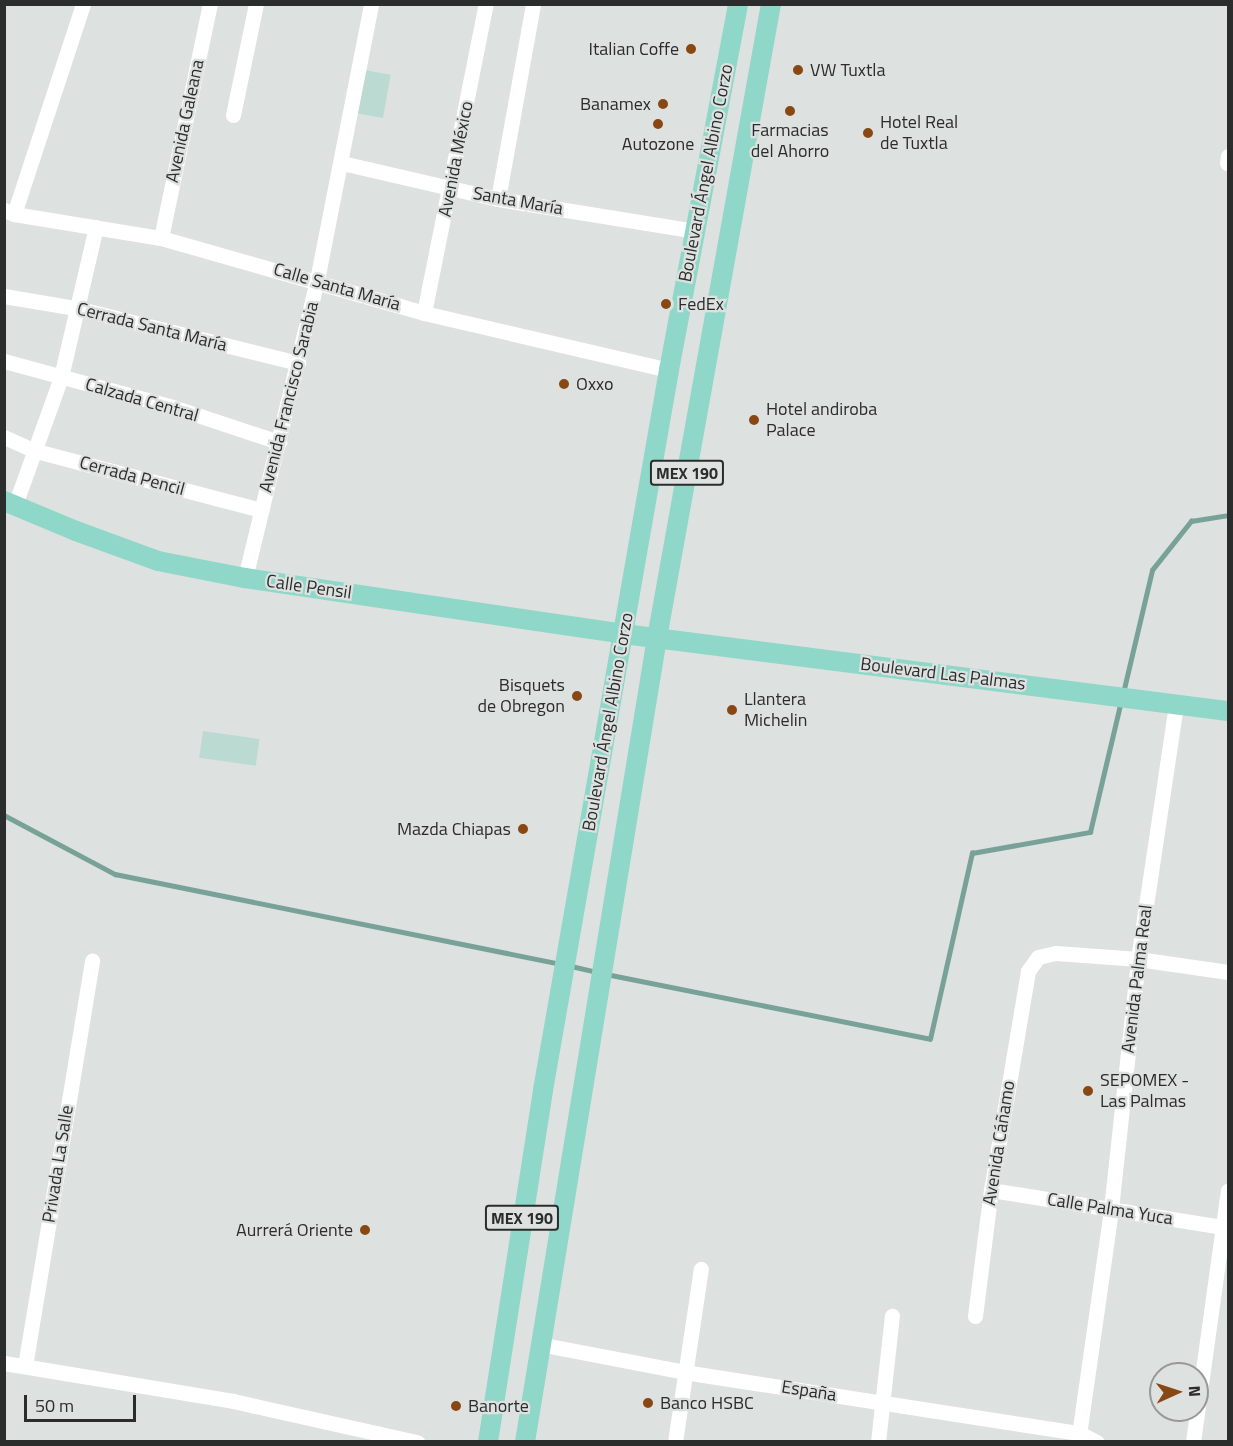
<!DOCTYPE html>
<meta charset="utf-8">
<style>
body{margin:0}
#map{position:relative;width:1233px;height:1446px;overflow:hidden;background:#dde1e0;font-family:"Titillium Web",sans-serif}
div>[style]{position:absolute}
.green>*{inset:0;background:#bbdad2;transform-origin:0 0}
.stream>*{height:4.5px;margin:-2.25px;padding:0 2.25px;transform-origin:2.25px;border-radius:2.25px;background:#78a297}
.minor>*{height:15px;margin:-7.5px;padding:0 7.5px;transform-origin:7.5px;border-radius:7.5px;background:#fff}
.major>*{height:20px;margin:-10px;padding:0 10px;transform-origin:10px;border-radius:10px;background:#8fd7c8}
.dots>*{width:16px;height:16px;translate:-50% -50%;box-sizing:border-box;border:3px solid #dde1e0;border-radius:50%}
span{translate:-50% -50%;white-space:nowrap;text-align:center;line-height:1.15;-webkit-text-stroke:4.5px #dde1e0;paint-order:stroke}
.shield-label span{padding:2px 4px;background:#dde1e0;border:2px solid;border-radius:4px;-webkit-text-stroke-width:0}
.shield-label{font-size:16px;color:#2b2d2c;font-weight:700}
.poi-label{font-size:18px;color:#2b2d2c}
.right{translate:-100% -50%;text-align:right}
.left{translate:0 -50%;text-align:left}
.street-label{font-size:18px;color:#2b2d2c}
.frame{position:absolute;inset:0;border:6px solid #2b2d2c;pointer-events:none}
.north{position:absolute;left:1149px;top:1362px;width:60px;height:60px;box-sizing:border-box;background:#dde1e0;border:2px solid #969998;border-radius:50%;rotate:87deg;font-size:16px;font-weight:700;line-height:24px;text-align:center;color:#2b2d2c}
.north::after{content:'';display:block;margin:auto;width:21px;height:27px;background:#894813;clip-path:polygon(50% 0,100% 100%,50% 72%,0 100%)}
.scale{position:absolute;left:24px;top:1395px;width:112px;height:27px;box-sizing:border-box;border:3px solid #2b2d2c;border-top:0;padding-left:8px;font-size:18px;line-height:21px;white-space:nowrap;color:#2b2d2c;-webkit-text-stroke:4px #dde1e0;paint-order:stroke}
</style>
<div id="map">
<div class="green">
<div style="left:364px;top:70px;width:27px;height:44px;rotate:10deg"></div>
<div style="left:203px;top:731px;width:57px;height:27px;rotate:8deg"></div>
</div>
<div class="stream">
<div style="left:1123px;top:693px;width:126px;rotate:-76.7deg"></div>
<div style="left:1152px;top:570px;width:63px;rotate:-51.5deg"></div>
<div style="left:1191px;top:521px;width:37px;rotate:-9deg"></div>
<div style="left:4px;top:815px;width:126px;rotate:28deg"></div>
<div style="left:115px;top:874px;width:454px;rotate:11.4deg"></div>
<div style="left:571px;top:966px;width:28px;rotate:13deg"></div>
<div style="left:606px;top:974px;width:330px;rotate:11.3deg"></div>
<div style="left:930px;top:1039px;width:191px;rotate:-77.3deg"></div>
<div style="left:972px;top:853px;width:120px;rotate:-10.1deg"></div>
<div style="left:1090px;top:832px;width:135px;rotate:-76.7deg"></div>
</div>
<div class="minor">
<div style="left:233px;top:115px;width:113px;rotate:-78.3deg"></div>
<div style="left:342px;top:163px;width:160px;rotate:13deg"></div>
<div style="left:498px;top:199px;width:201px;rotate:9.2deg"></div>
<div style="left:1227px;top:163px;width:7px;rotate:-82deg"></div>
<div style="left:498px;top:199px;width:198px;rotate:-79.8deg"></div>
<div style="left:4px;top:210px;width:11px;rotate:22deg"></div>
<div style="left:14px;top:214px;width:149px;rotate:9.3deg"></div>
<div style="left:161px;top:238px;width:273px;rotate:15.9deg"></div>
<div style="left:424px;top:313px;width:252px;rotate:13.1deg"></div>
<div style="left:14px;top:214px;width:221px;rotate:-71.8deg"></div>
<div style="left:161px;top:238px;width:239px;rotate:-78.2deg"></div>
<div style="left:4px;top:296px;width:73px;rotate:9.5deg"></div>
<div style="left:76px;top:308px;width:229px;rotate:13.9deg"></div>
<div style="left:424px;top:313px;width:315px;rotate:-78.7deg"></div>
<div style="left:4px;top:361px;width:175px;rotate:15.2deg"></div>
<div style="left:173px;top:407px;width:112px;rotate:18.3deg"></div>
<div style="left:4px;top:437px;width:35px;rotate:24deg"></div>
<div style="left:36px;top:451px;width:233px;rotate:14.7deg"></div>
<div style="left:15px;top:505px;width:136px;rotate:-70.2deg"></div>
<div style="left:61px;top:377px;width:154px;rotate:-76.9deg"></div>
<div style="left:245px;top:578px;width:307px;rotate:-76.4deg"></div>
<div style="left:317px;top:280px;width:281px;rotate:-78.9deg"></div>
<div style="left:991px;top:1190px;width:240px;rotate:9.1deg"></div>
<div style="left:975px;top:1316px;width:127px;rotate:-82.8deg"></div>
<div style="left:991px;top:1190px;width:222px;rotate:-80.4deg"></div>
<div style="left:1028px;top:971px;width:17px;rotate:-54deg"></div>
<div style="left:1038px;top:957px;width:18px;rotate:-13deg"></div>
<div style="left:1056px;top:953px;width:82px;rotate:4.2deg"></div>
<div style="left:1138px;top:959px;width:91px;rotate:8.2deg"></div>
<div style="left:539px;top:1344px;width:148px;rotate:10.9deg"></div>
<div style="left:684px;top:1372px;width:400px;rotate:8.8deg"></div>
<div style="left:1079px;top:1433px;width:20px;rotate:27deg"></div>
<div style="left:4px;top:1363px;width:232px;rotate:9.4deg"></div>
<div style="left:233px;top:1401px;width:189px;rotate:12.6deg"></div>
<div style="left:25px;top:1366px;width:411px;rotate:-80.6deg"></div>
<div style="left:675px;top:1442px;width:175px;rotate:-81.5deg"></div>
<div style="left:878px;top:1442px;width:127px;rotate:-83.7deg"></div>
<div style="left:1078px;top:1442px;width:235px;rotate:-81.9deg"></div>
<div style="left:1111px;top:1209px;width:251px;rotate:-83.8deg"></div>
<div style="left:1138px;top:959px;width:258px;rotate:-81.5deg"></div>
<div style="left:1193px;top:1442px;width:254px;rotate:-82.1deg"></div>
</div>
<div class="major">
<div style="left:4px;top:501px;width:78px;rotate:22.6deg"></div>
<div style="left:76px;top:531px;width:87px;rotate:20.1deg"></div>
<div style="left:158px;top:561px;width:89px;rotate:11.1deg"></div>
<div style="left:245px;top:578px;width:383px;rotate:8.4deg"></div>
<div style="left:624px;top:634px;width:609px;rotate:7.27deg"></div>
<div style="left:488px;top:1442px;width:356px;rotate:-81.1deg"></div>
<div style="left:543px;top:1090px;width:731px;rotate:-80.07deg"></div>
<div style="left:669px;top:370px;width:372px;rotate:-79.3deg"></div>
<div style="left:525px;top:1442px;width:815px;rotate:-80.68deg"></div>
<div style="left:657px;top:638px;width:644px;rotate:-79.81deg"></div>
</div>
<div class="dots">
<div style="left:691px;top:49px;background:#894813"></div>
<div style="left:798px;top:70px;background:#894813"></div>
<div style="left:663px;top:104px;background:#894813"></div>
<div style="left:790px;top:111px;background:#894813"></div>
<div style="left:658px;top:124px;background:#894813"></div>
<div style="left:868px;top:133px;background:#894813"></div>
<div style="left:666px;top:304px;background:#894813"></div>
<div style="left:564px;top:384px;background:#894813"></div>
<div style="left:754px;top:420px;background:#894813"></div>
<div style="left:577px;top:696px;background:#894813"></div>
<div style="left:732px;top:710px;background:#894813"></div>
<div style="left:523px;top:829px;background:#894813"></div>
<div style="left:1088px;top:1091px;background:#894813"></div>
<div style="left:365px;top:1230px;background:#894813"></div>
<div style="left:648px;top:1403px;background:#894813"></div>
<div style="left:456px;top:1406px;background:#894813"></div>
</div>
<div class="shield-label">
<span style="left:687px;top:473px">MEX 190</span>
<span style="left:522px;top:1218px">MEX 190</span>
</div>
<div class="poi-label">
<span class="right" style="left:679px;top:49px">Italian Coffe</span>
<span class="left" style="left:810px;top:70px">VW Tuxtla</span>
<span class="right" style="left:651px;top:104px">Banamex</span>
<span class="left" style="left:880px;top:133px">Hotel Real<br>de Tuxtla</span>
<span style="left:790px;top:141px">Farmacias<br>del Ahorro</span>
<span style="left:658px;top:144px">Autozone</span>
<span class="left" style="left:678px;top:304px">FedEx</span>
<span class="left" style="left:576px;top:384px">Oxxo</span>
<span class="left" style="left:766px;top:420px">Hotel andiroba<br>Palace</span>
<span class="right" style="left:565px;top:696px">Bisquets<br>de Obregon</span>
<span class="left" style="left:744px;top:710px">Llantera<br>Michelin</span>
<span class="right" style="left:511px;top:829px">Mazda Chiapas</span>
<span class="left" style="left:1100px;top:1091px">SEPOMEX -<br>Las Palmas</span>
<span class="right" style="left:353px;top:1230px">Aurrerá Oriente</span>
<span class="left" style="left:660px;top:1403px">Banco HSBC</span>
<span class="left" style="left:468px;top:1406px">Banorte</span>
</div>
<div class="street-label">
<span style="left:185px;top:121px;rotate:-78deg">Avenida Galeana</span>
<span style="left:456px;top:159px;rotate:-79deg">Avenida México</span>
<span style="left:706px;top:173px;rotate:-79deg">Boulevard Ángel Albino Corzo</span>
<span style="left:518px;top:201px;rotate:10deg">Santa María</span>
<span style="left:337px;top:287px;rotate:16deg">Calle Santa María</span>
<span style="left:152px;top:327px;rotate:14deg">Cerrada Santa María</span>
<span style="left:289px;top:397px;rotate:-76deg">Avenida Francisco Sarabia</span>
<span style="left:142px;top:400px;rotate:16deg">Calzada Central</span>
<span style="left:132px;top:476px;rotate:15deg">Cerrada Pencil</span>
<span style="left:309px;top:587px;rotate:8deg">Calle Pensil</span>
<span style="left:943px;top:674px;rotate:7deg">Boulevard Las Palmas</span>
<span style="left:608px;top:722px;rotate:-80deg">Boulevard Ángel Albino Corzo</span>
<span style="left:1137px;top:979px;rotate:-83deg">Avenida Palma Real</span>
<span style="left:999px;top:1143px;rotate:-81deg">Avenida Cáñamo</span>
<span style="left:58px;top:1164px;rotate:-81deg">Privada La Salle</span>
<span style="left:1110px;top:1209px;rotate:9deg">Calle Palma Yuca</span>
<span style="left:809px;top:1391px;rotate:9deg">España</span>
</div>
<div class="frame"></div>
<div class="north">N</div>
<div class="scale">50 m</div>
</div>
